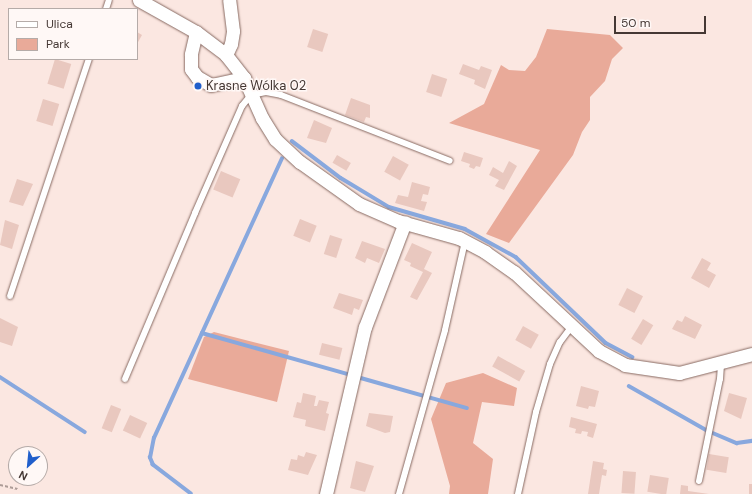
<!DOCTYPE html>
<meta charset="utf-8">
<style>
body{margin:0}
#map{position:relative;width:752px;height:494px;overflow:hidden;background:#fbe7e1;font-family:"DM Sans",sans-serif}
div>[style]{position:absolute}
.green>*{inset:0;background:#e9aa99}
.stream>*{height:3.5px;margin:-1.75px;padding:0 1.75px;transform-origin:1.75px;border-radius:1.75px;background:#88a8de}
.building>*{inset:0;background:#e9c8bf;transform-origin:0 0}
.path>*{height:2px;margin-top:-1px;transform-origin:0;background:repeating-linear-gradient(90deg,#ad9c97 0 3px,transparent 0 5px)}
.roads{filter:drop-shadow(0 0 1px #886a62) drop-shadow(0 0 1px #886a62)}
.lane>*{height:6px;margin:-3px;padding:0 3px;transform-origin:3px;border-radius:3px;background:#fff}
.street>*{height:13px;margin:-6.5px;padding:0 6.5px;transform-origin:6.5px;border-radius:6.5px;background:#fff}
.dots>*{width:11px;height:11px;translate:-50% -50%;box-sizing:border-box;border:2px solid #fff8f6;border-radius:50%}
span{translate:-50% -50%;white-space:nowrap;text-align:center;line-height:1.15;-webkit-text-stroke:3px #fff8f6;paint-order:stroke}
.poi-label{font-size:13px;color:#453834}
.left{translate:0 -50%;text-align:left}
.legend{position:absolute;left:8px;top:8px;width:130px;height:52px;box-sizing:border-box;background:#fff8f6;border:1px solid #b5aba8;margin:0;padding:5px 7px;list-style:none;font-size:12px;color:#453834}
.legend li{display:flex;align-items:center;gap:8px;height:20px}
.legend b{width:20px;border:1px solid #b5aba8}
.north{position:absolute;left:8px;top:446px;width:40px;height:40px;box-sizing:border-box;background:#fff8f6;border:1px solid #b5aba8;border-radius:50%;rotate:207deg;font-size:11px;font-weight:700;line-height:16px;text-align:center;color:#453834}
.north::after{content:'';display:block;margin:auto;width:14px;height:18px;background:#215fcb;clip-path:polygon(50% 0,100% 100%,50% 72%,0 100%)}
.scale{position:absolute;left:614px;top:16px;width:92px;height:18px;box-sizing:border-box;border:2px solid #453834;border-top:0;padding-left:5px;font-size:12px;line-height:14px;white-space:nowrap;color:#453834;-webkit-text-stroke:3px #fff8f6;paint-order:stroke}
</style>
<div id="map">
<div class="green">
<div style="clip-path:polygon(547px 29px,610px 35px,623px 48px,612px 59px,605px 81px,590px 97px,590px 120px,582px 132px,573px 155px,509px 243px,486px 234px,540px 150px,449px 123px,484px 104px,501px 65px,509px 70px,525px 71px,536px 57px)"></div>
<div style="clip-path:polygon(214px 332px,289px 351px,277px 402px,188px 379px,204px 337px)"></div>
<div style="clip-path:polygon(483px 373px,517px 388px,514px 406px,482px 402px,473px 443px,493px 459px,488px 494px,449px 494px,450px 486px,431px 419px,446px 383px)"></div>
</div>
<div class="stream">
<div style="left:292px;top:141px;width:61px;rotate:37.1deg"></div>
<div style="left:341px;top:178px;width:56px;rotate:31.1deg"></div>
<div style="left:389px;top:207px;width:79px;rotate:16.1deg"></div>
<div style="left:465px;top:229px;width:58px;rotate:28.8deg"></div>
<div style="left:516px;top:257px;width:124px;rotate:43.7deg"></div>
<div style="left:606px;top:343px;width:30px;rotate:28deg"></div>
<div style="left:202px;top:333px;width:155px;rotate:15.7deg"></div>
<div style="left:0;top:377px;width:101px;rotate:32.9deg"></div>
<div style="left:361px;top:378px;width:110px;rotate:15.8deg"></div>
<div style="left:629px;top:386px;width:89px;rotate:29.7deg"></div>
<div style="left:713px;top:433px;width:26px;rotate:23deg"></div>
<div style="left:737px;top:443px;width:15px;rotate:-8deg"></div>
<div style="left:191px;top:494px;width:48px;rotate:-142.7deg"></div>
<div style="left:153px;top:465px;width:8px;rotate:-113deg"></div>
<div style="left:150px;top:458px;width:20px;rotate:-79deg"></div>
<div style="left:154px;top:438px;width:307px;rotate:-65.4deg"></div>
</div>
<div class="building">
<div style="left:313px;top:29px;width:16px;height:19px;rotate:18deg"></div>
<div style="clip-path:polygon(137px 32px,142px 35px,137px 44px)"></div>
<div style="left:55px;top:59px;width:17px;height:26px;rotate:17deg"></div>
<div style="clip-path:polygon(463px 64px,479px 70px,481px 66px,492px 70px,485px 89px,474px 84px,475px 80px,459px 74px)"></div>
<div style="left:432px;top:74px;width:16px;height:19px;rotate:18deg"></div>
<div style="clip-path:polygon(351px 98px,370px 105px,370px 118px,366px 117px,364px 122px,345px 115px)"></div>
<div style="left:43px;top:99px;width:17px;height:23px;rotate:17deg"></div>
<div style="clip-path:polygon(314px 120px,332px 128px,326px 143px,307px 138px)"></div>
<div style="clip-path:polygon(464px 152px,483px 158px,480px 167px,476px 166px,474px 169px,469px 167px,470px 164px,461px 161px)"></div>
<div style="left:337px;top:155px;width:16px;height:9px;rotate:30deg"></div>
<div style="left:393px;top:156px;width:18px;height:18px;rotate:29deg"></div>
<div style="clip-path:polygon(509px 161px,517px 166px,504px 190px,495px 186px,499px 180px,489px 175px,493px 167px,503px 173px)"></div>
<div style="left:221px;top:171px;width:21px;height:20px;rotate:23deg"></div>
<div style="clip-path:polygon(17px 179px,33px 184px,23px 206px,9px 202px)"></div>
<div style="clip-path:polygon(412px 182px,430px 187px,428px 195px,423px 194px,421px 201px,427px 202px,424px 211px,395px 203px,398px 195px,408px 197px)"></div>
<div style="left:300px;top:219px;width:18px;height:18px;rotate:22deg"></div>
<div style="clip-path:polygon(5px 220px,19px 225px,12px 249px,0 245px)"></div>
<div style="left:330px;top:235px;width:13px;height:20px;rotate:18deg"></div>
<div style="clip-path:polygon(362px 241px,385px 249px,379px 263px,367px 258px,365px 263px,355px 258px)"></div>
<div style="clip-path:polygon(412px 243px,432px 252px,424px 269px,432px 273px,417px 300px,410px 297px,423px 272px,410px 266px,411px 263px,404px 260px)"></div>
<div style="clip-path:polygon(702px 258px,711px 263px,707px 270px,716px 275px,709px 288px,691px 278px)"></div>
<div style="left:627px;top:288px;width:18px;height:19px;rotate:27deg"></div>
<div style="clip-path:polygon(339px 293px,363px 300px,359px 310px,354px 308px,352px 315px,333px 308px)"></div>
<div style="clip-path:polygon(685px 316px,702px 325px,695px 339px,672px 329px,677px 320px,682px 322px)"></div>
<div style="clip-path:polygon(0 318px,18px 327px,12px 346px,0 342px)"></div>
<div style="left:643px;top:319px;width:12px;height:23px;rotate:31deg"></div>
<div style="left:523px;top:326px;width:18px;height:16px;rotate:29deg"></div>
<div style="left:322px;top:343px;width:21px;height:12px;rotate:14deg"></div>
<div style="left:498px;top:356px;width:31px;height:12px;rotate:29deg"></div>
<div style="clip-path:polygon(581px 386px,599px 391px,595px 407px,589px 406px,588px 409px,576px 406px)"></div>
<div style="clip-path:polygon(303px 393px,316px 396px,314px 406px,317px 406px,319px 400px,329px 402px,326px 413px,329px 414px,325px 431px,305px 426px,306px 420px,293px 417px,297px 402px,301px 403px)"></div>
<div style="clip-path:polygon(729px 393px,747px 398px,741px 419px,724px 411px)"></div>
<div style="left:111px;top:405px;width:11px;height:25px;rotate:22deg"></div>
<div style="clip-path:polygon(369px 413px,393px 416px,390px 432px,385px 433px,366px 426px)"></div>
<div style="left:130px;top:415px;width:19px;height:17px;rotate:25deg"></div>
<div style="clip-path:polygon(571px 417px,597px 424px,593px 438px,587px 436px,588px 432px,582px 431px,581px 434px,575px 433px,576px 429px,569px 427px)"></div>
<div style="clip-path:polygon(306px 452px,317px 455px,308px 475px,288px 470px,291px 459px,297px 460px,298px 455px,304px 457px)"></div>
<div style="left:709px;top:454px;width:20px;height:16px;rotate:9deg"></div>
<div style="clip-path:polygon(356px 461px,374px 466px,365px 492px,350px 488px)"></div>
<div style="clip-path:polygon(593px 461px,604px 463px,603px 469px,607px 470px,606px 476px,602px 475px,599px 494px,588px 494px)"></div>
<div style="left:623px;top:471px;width:13px;height:22px;rotate:4deg"></div>
<div style="left:650px;top:475px;width:19px;height:17px;rotate:9deg"></div>
<div style="left:749px;top:484px;width:3px;height:10px"></div>
<div style="clip-path:polygon(681px 485px,688px 486px,688px 491px,709px 494px,680px 494px)"></div>
</div>
<div class="path">
<div style="left:0;top:485px;width:18px;rotate:13deg"></div>
</div>
<div class="roads">
<div class="lane">
<div style="left:106px;top:9px;width:9px;rotate:-72deg"></div>
<div style="left:10px;top:296px;width:250px;rotate:-71.6deg"></div>
<div style="left:125px;top:379px;width:180px;rotate:-67.1deg"></div>
<div style="left:195px;top:213px;width:117px;rotate:-66.3deg"></div>
<div style="left:242px;top:106px;width:14px;rotate:-51deg"></div>
<div style="left:251px;top:95px;width:15px;rotate:-11deg"></div>
<div style="left:266px;top:92px;width:15px;rotate:11deg"></div>
<div style="left:281px;top:95px;width:181px;rotate:21.3deg"></div>
<div style="left:699px;top:481px;width:104px;rotate:-78.4deg"></div>
<div style="left:720px;top:379px;width:16px;rotate:-86deg"></div>
<div style="left:399px;top:494px;width:170px;rotate:-74.3deg"></div>
<div style="left:445px;top:330px;width:91px;rotate:-77.3deg"></div>
<div style="left:518px;top:494px;width:84px;rotate:-77.6deg"></div>
<div style="left:536px;top:412px;width:50px;rotate:-73.7deg"></div>
<div style="left:550px;top:364px;width:24px;rotate:-66deg"></div>
<div style="left:560px;top:342px;width:20px;rotate:-53deg"></div>
</div>
<div class="street">
<div style="left:139px;top:0;width:65px;rotate:29.3deg"></div>
<div style="left:196px;top:32px;width:38px;rotate:37deg"></div>
<div style="left:226px;top:55px;width:29px;rotate:52deg"></div>
<div style="left:244px;top:78px;width:44px;rotate:65.8deg"></div>
<div style="left:262px;top:118px;width:25px;rotate:58deg"></div>
<div style="left:275px;top:139px;width:34px;rotate:43deg"></div>
<div style="left:300px;top:162px;width:72px;rotate:35.4deg"></div>
<div style="left:359px;top:204px;width:43px;rotate:23.6deg"></div>
<div style="left:398px;top:221px;width:63px;rotate:15.6deg"></div>
<div style="left:459px;top:238px;width:30px;rotate:28deg"></div>
<div style="left:485px;top:252px;width:35px;rotate:35deg"></div>
<div style="left:514px;top:272px;width:116px;rotate:42.9deg"></div>
<div style="left:599px;top:351px;width:30px;rotate:28deg"></div>
<div style="left:625px;top:365px;width:55px;rotate:8.4deg"></div>
<div style="left:679px;top:373px;width:75px;rotate:-14.6deg"></div>
<div style="left:196px;top:32px;width:23px;rotate:103deg"></div>
<div style="left:191px;top:54px;width:15px;rotate:90deg"></div>
<div style="left:191px;top:69px;width:10px;rotate:53deg"></div>
<div style="left:197px;top:77px;width:16px;rotate:30deg"></div>
<div style="left:211px;top:85px;width:34px;rotate:-12deg"></div>
<div style="left:226px;top:55px;width:12px;rotate:-66deg"></div>
<div style="left:231px;top:44px;width:13px;rotate:-81deg"></div>
<div style="left:233px;top:31px;width:31px;rotate:-97deg"></div>
<div style="left:326px;top:494px;width:171px;rotate:-76.9deg"></div>
<div style="left:365px;top:327px;width:112px;rotate:-69.1deg"></div>
</div>
</div>
<div class="dots">
<div style="left:198px;top:86px;background:#215fcb"></div>
</div>
<div class="poi-label">
<span class="left" style="left:206px;top:86px">Krasne Wólka 02</span>
</div>
<ul class="legend">
<li><b style="height:5px;background:#fff"></b>Ulica</li>
<li><b style="height:11px;background:#e9aa99"></b>Park</li>
</ul>
<div class="north">N</div>
<div class="scale">50 m</div>
</div>
